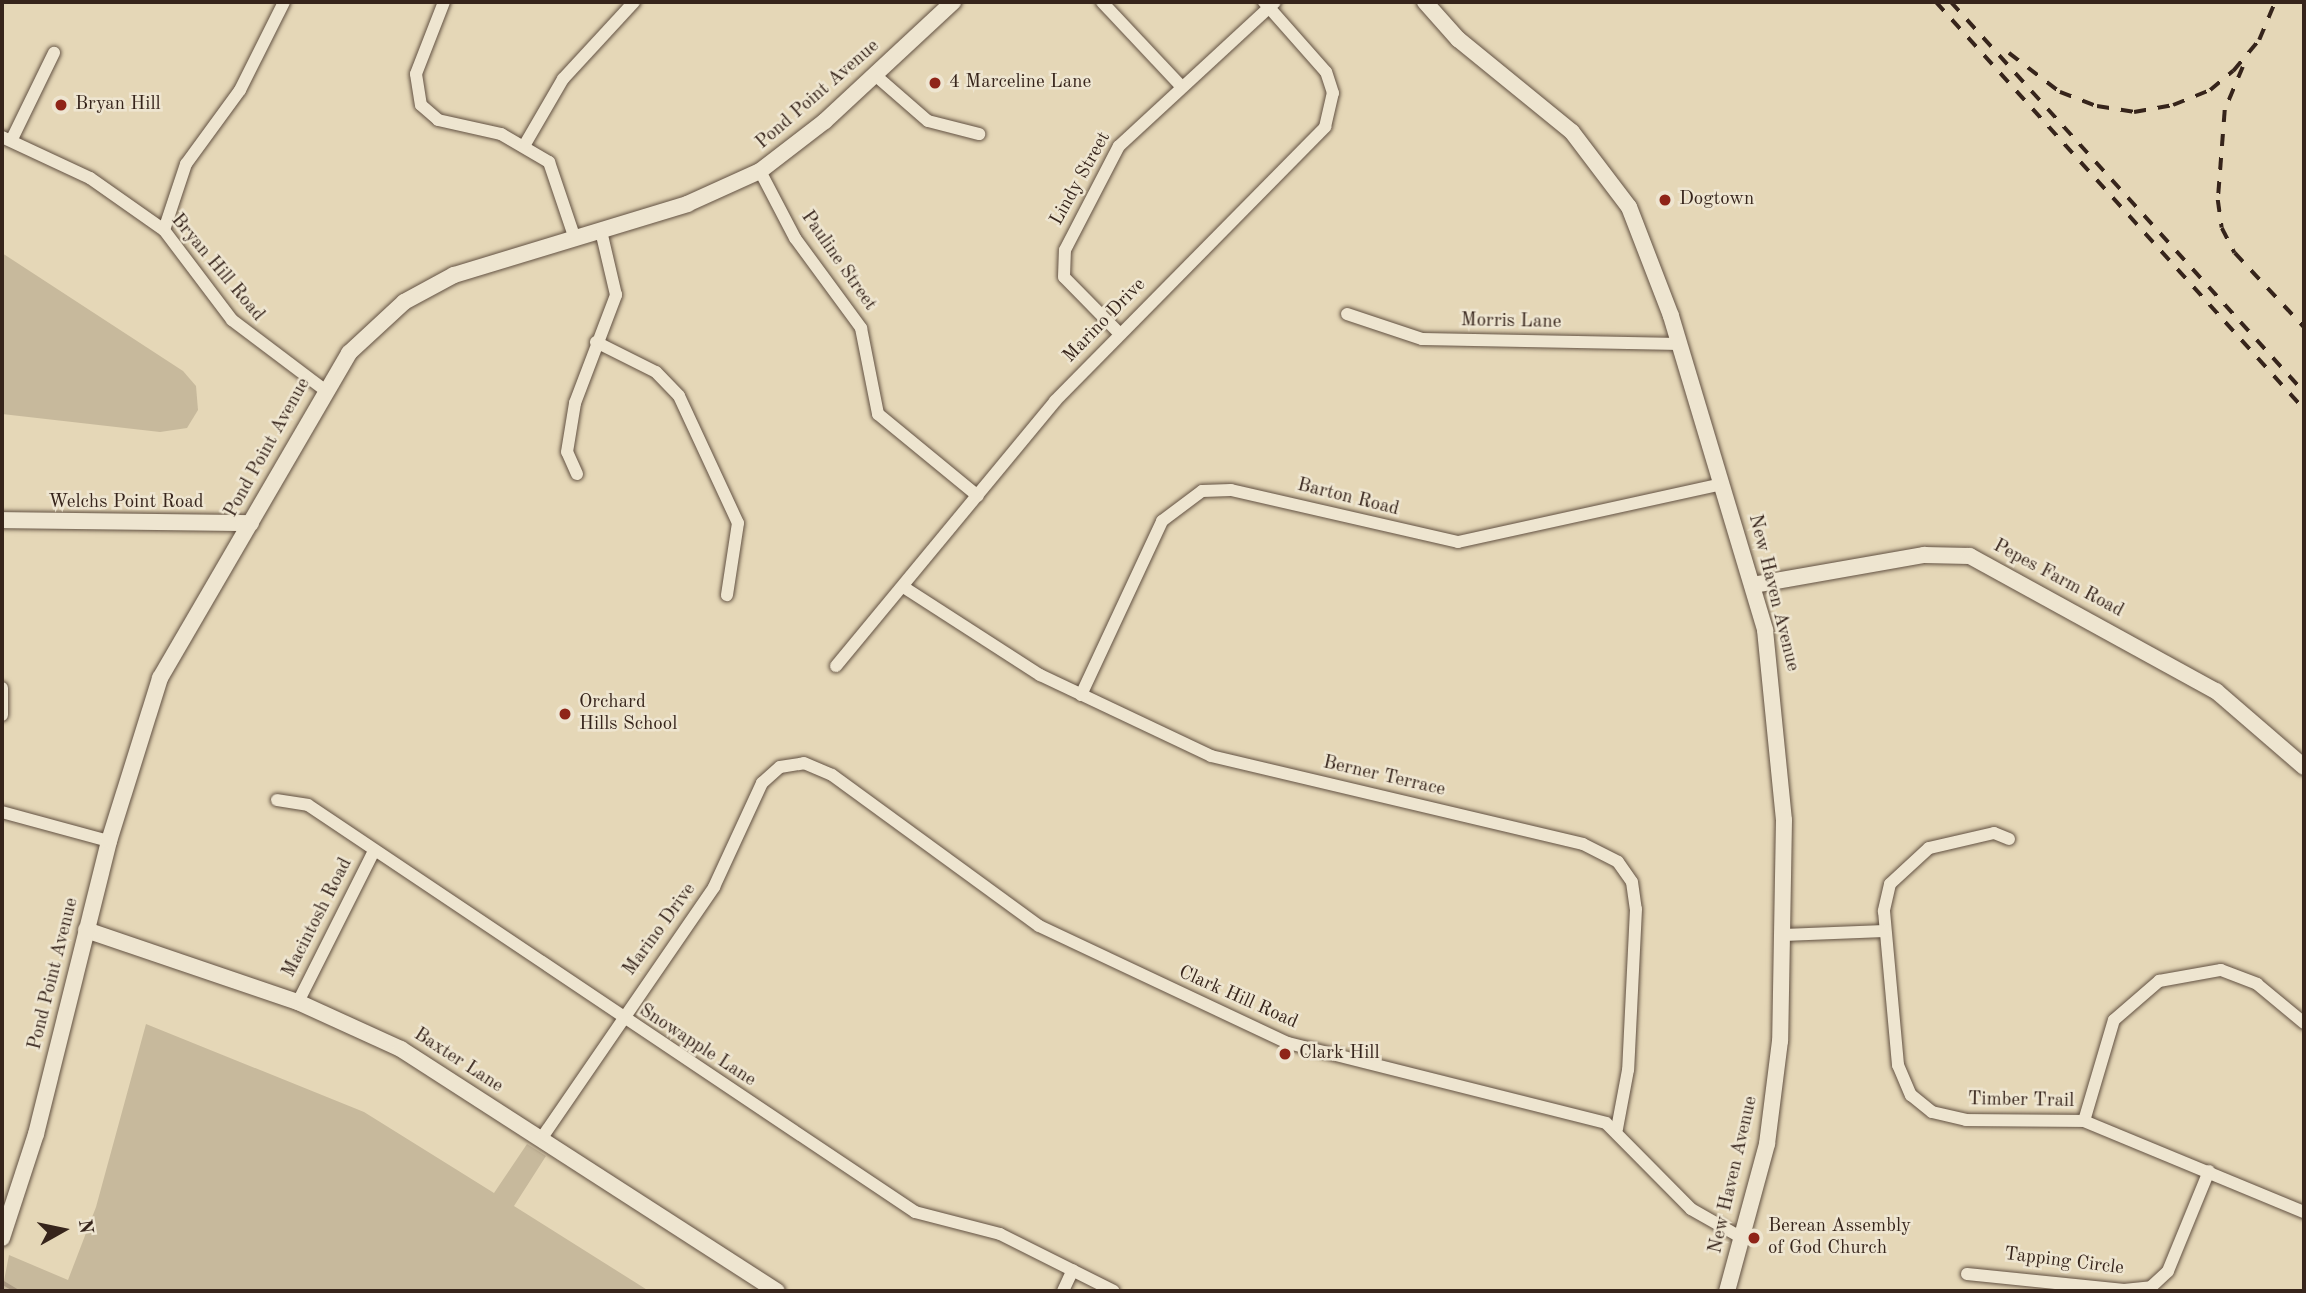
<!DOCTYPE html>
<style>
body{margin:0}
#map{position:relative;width:2306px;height:1293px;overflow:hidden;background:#e5d7b7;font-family:"Old Standard TT",serif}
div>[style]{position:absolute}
.green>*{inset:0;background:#c7b99c}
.stream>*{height:3.5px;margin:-1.75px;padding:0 1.75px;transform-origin:1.75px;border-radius:1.75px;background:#aa9a82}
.roads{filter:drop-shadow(0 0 2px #625142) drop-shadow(0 0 2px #625142)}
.street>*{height:12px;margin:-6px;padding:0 6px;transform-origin:6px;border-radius:6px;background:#eee5d0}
.secondary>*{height:16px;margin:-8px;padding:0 8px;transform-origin:8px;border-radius:8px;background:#eee5d0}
.rail>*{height:3.5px;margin-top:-1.75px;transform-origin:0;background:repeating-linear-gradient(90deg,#36241b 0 12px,transparent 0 24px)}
.dots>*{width:19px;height:19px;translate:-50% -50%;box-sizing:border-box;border:4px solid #eee5d0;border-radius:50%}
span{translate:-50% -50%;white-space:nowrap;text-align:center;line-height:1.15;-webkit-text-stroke:5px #eee5d0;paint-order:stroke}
.poi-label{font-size:19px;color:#36241b}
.left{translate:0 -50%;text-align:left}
.street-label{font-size:19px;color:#36241b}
.frame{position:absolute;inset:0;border:4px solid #36241b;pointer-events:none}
.north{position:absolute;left:28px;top:1195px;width:70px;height:70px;-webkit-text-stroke:5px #eee5d0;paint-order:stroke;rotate:81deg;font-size:19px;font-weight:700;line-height:28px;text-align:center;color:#36241b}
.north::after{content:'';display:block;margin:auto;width:24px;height:32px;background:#36241b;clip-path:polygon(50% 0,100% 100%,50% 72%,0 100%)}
</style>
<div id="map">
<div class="green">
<div style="clip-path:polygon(2px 253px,183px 371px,196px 386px,198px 410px,187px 428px,160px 432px,2px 414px)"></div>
<div style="clip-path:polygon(146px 1024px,364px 1112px,494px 1193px,527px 1144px,546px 1156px,514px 1206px,649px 1291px,2px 1291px,9px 1255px,68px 1280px,96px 1207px)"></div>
</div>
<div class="stream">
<div style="left:2px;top:1282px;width:17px;rotate:31deg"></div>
</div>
<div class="roads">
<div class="street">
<div style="left:444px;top:2px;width:77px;rotate:111.3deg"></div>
<div style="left:416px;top:74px;width:31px;rotate:81deg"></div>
<div style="left:421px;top:105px;width:23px;rotate:41deg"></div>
<div style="left:438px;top:120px;width:65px;rotate:12.5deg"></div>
<div style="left:501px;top:134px;width:56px;rotate:30.3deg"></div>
<div style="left:549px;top:162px;width:81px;rotate:71.3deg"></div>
<div style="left:1102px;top:2px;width:114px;rotate:46.8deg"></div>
<div style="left:875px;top:75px;width:70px;rotate:41deg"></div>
<div style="left:928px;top:121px;width:53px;rotate:14.3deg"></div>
<div style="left:2px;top:137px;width:97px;rotate:25deg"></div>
<div style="left:90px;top:178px;width:90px;rotate:35.1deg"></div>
<div style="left:164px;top:230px;width:113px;rotate:52.9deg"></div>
<div style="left:232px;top:320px;width:116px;rotate:37deg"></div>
<div style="left:12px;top:139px;width:96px;rotate:-64deg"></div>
<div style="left:524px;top:146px;width:78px;rotate:-59.8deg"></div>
<div style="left:563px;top:79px;width:105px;rotate:-47.3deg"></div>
<div style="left:760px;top:171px;width:76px;rotate:62.4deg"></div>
<div style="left:795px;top:238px;width:112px;rotate:53.7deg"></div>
<div style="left:861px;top:328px;width:88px;rotate:78.8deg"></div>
<div style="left:878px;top:414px;width:129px;rotate:39.4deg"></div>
<div style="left:164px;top:230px;width:70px;rotate:-71.6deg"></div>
<div style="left:186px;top:164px;width:92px;rotate:-53.9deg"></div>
<div style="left:240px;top:90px;width:98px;rotate:-63.4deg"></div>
<div style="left:1347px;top:314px;width:79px;rotate:18.4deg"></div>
<div style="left:1422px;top:339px;width:258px;rotate:1.1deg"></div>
<div style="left:1119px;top:333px;width:78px;rotate:-134.5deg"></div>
<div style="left:1064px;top:277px;width:27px;rotate:-88deg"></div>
<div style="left:1065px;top:250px;width:117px;rotate:-62.6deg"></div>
<div style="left:1119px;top:146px;width:212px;rotate:-42.7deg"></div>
<div style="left:596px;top:342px;width:67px;rotate:26.6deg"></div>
<div style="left:656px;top:372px;width:33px;rotate:46deg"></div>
<div style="left:679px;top:396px;width:140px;rotate:65.1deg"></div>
<div style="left:738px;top:523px;width:73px;rotate:98.7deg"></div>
<div style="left:577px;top:474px;width:24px;rotate:-114deg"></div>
<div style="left:567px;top:452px;width:50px;rotate:-80.7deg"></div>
<div style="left:575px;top:403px;width:116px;rotate:-69.2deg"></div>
<div style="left:616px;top:295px;width:66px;rotate:-103.2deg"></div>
<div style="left:905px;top:588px;width:161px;rotate:32.8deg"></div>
<div style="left:1040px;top:675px;width:189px;rotate:25.3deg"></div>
<div style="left:1211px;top:756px;width:382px;rotate:13.3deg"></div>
<div style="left:1583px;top:844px;width:39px;rotate:27deg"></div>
<div style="left:1618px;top:862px;width:24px;rotate:55deg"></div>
<div style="left:1632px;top:882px;width:27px;rotate:82deg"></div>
<div style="left:1636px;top:909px;width:161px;rotate:92.8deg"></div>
<div style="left:1628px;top:1070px;width:60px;rotate:100.6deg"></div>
<div style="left:836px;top:666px;width:344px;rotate:-50.4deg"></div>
<div style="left:1055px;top:401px;width:385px;rotate:-45.4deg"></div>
<div style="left:1325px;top:127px;width:35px;rotate:-77deg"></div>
<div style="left:1333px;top:93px;width:22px;rotate:-108deg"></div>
<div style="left:1326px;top:72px;width:94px;rotate:-131.5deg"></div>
<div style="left:2px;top:688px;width:27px;rotate:90deg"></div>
<div style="left:1081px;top:695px;width:192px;rotate:-65deg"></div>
<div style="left:1162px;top:521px;width:50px;rotate:-36.9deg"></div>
<div style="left:1202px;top:491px;width:29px;rotate:-2deg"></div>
<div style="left:1231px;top:490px;width:233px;rotate:12.9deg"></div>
<div style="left:1458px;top:542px;width:270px;rotate:-12.4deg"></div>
<div style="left:277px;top:800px;width:31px;rotate:9deg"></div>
<div style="left:308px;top:805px;width:731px;rotate:33.84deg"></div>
<div style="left:915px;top:1212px;width:88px;rotate:14.5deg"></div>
<div style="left:1000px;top:1234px;width:127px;rotate:26.6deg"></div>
<div style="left:2px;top:812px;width:111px;rotate:15.2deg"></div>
<div style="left:2009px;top:839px;width:16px;rotate:-158deg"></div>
<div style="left:1994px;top:833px;width:67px;rotate:167deg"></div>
<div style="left:1929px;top:848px;width:53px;rotate:137.3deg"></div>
<div style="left:1890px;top:884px;width:28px;rotate:103deg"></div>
<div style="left:1884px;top:911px;width:155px;rotate:84.8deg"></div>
<div style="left:1898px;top:1065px;width:33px;rotate:67deg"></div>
<div style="left:1911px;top:1095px;width:27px;rotate:39deg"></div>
<div style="left:1932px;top:1112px;width:35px;rotate:13deg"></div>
<div style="left:1966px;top:1120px;width:118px;rotate:0.5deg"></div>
<div style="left:2084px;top:1121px;width:238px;rotate:22.5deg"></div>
<div style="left:1783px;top:935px;width:102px;rotate:-2.2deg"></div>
<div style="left:298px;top:1002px;width:169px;rotate:-63.3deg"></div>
<div style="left:2084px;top:1121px;width:105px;rotate:-73.5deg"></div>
<div style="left:2114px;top:1020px;width:60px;rotate:-40.9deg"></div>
<div style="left:2159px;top:981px;width:63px;rotate:-10.1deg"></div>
<div style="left:2221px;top:970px;width:39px;rotate:21deg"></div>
<div style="left:2257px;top:984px;width:61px;rotate:39.7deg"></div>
<div style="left:541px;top:1139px;width:306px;rotate:-55.5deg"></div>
<div style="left:714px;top:887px;width:115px;rotate:-65.2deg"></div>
<div style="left:762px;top:783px;width:24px;rotate:-42deg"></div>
<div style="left:780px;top:767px;width:24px;rotate:-9deg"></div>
<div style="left:804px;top:763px;width:30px;rotate:23deg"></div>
<div style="left:832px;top:775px;width:256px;rotate:36.1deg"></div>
<div style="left:1039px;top:926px;width:275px;rotate:25.2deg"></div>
<div style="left:1288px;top:1043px;width:328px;rotate:14.1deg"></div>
<div style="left:1606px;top:1123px;width:121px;rotate:45.3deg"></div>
<div style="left:1691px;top:1209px;width:59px;rotate:29.6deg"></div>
<div style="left:1967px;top:1274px;width:158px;rotate:5.8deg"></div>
<div style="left:2124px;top:1290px;width:27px;rotate:-6deg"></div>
<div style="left:2151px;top:1287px;width:23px;rotate:-43deg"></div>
<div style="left:2168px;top:1271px;width:108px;rotate:-67.7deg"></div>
<div style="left:1063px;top:1291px;width:23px;rotate:-65deg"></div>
</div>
<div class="secondary">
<div style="left:1425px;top:2px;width:50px;rotate:48.3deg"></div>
<div style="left:1458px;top:39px;width:147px;rotate:39.2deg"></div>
<div style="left:1572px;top:132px;width:94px;rotate:52.8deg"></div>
<div style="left:1629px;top:207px;width:117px;rotate:68.9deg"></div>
<div style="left:1671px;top:316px;width:328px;rotate:73.3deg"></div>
<div style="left:1765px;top:630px;width:191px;rotate:84.3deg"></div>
<div style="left:1784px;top:820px;width:221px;rotate:91deg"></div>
<div style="left:1780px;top:1041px;width:104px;rotate:97.2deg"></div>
<div style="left:1767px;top:1144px;width:152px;rotate:105.2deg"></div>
<div style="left:2px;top:520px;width:249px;rotate:0.7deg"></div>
<div style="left:1753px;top:585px;width:174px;rotate:-10deg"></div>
<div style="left:1924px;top:555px;width:46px;rotate:1.2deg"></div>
<div style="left:1970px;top:556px;width:281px;rotate:28.8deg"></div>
<div style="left:2216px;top:691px;width:116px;rotate:40.8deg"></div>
<div style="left:86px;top:930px;width:224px;rotate:18.8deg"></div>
<div style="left:298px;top:1002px;width:113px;rotate:24.5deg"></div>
<div style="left:401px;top:1049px;width:447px;rotate:32.8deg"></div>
<div style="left:2px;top:1238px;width:109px;rotate:-71.9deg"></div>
<div style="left:36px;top:1134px;width:302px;rotate:-76deg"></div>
<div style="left:109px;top:841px;width:171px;rotate:-72.6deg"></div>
<div style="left:160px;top:678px;width:376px;rotate:-59.8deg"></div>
<div style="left:349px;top:353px;width:75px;rotate:-42.8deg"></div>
<div style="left:404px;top:302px;width:57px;rotate:-28.4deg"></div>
<div style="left:454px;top:275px;width:244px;rotate:-16.9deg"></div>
<div style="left:687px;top:204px;width:80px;rotate:-24.3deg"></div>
<div style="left:760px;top:171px;width:82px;rotate:-37.6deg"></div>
<div style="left:825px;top:121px;width:175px;rotate:-42.9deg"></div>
</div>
</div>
<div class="rail">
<div style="left:1936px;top:2px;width:549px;rotate:47.88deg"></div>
<div style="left:1951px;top:2px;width:526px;rotate:47.85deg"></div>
<div style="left:2009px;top:53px;width:64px;rotate:37.4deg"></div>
<div style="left:2060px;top:92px;width:40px;rotate:21deg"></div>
<div style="left:2097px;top:106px;width:37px;rotate:9deg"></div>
<div style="left:2134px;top:112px;width:40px;rotate:-10deg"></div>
<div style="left:2173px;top:105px;width:40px;rotate:-22deg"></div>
<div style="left:2210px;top:90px;width:30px;rotate:-40deg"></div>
<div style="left:2233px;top:71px;width:40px;rotate:-50deg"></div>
<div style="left:2259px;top:40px;width:41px;rotate:-67.2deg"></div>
<div style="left:2243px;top:67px;width:47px;rotate:112.7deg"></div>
<div style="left:2225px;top:110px;width:90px;rotate:94.4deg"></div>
<div style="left:2218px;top:200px;width:28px;rotate:82deg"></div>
<div style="left:2222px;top:228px;width:28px;rotate:63deg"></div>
<div style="left:2235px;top:253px;width:101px;rotate:47deg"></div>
</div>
<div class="dots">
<div style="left:935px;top:83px;background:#8f2418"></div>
<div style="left:61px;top:105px;background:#8f2418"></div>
<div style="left:1665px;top:200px;background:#8f2418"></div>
<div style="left:565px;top:714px;background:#8f2418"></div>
<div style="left:1285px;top:1054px;background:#8f2418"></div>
<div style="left:1754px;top:1238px;background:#8f2418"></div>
</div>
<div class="poi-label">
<span class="left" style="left:949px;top:83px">4 Marceline Lane</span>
<span class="left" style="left:75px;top:105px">Bryan Hill</span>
<span class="left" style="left:1679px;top:200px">Dogtown</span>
<span class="left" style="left:579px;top:714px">Orchard<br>Hills School</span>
<span class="left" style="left:1299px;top:1054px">Clark Hill</span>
<span class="left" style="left:1768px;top:1238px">Berean Assembly<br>of God Church</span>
</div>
<div class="street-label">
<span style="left:818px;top:95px;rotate:-41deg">Pond Point Avenue</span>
<span style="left:1081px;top:179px;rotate:-61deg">Lindy Street</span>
<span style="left:838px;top:261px;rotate:55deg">Pauline Street</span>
<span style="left:217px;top:268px;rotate:50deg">Bryan Hill Road</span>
<span style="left:1105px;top:321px;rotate:-46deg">Marino Drive</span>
<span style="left:1511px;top:322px;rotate:1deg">Morris Lane</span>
<span style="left:268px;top:448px;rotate:-61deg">Pond Point Avenue</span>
<span style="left:1348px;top:498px;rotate:14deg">Barton Road</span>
<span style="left:126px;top:503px">Welchs Point Road</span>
<span style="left:2058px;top:579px;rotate:28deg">Pepes Farm Road</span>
<span style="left:1773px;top:593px;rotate:76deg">New Haven Avenue</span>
<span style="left:1384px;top:777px;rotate:13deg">Berner Terrace</span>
<span style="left:318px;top:918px;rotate:-63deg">Macintosh Road</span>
<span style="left:660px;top:930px;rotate:-54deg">Marino Drive</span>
<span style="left:54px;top:974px;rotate:-76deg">Pond Point Avenue</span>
<span style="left:1238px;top:998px;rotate:24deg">Clark Hill Road</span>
<span style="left:697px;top:1046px;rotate:33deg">Snowapple Lane</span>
<span style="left:458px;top:1061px;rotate:33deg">Baxter Lane</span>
<span style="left:2021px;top:1101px;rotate:1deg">Timber Trail</span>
<span style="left:1734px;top:1175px;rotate:-77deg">New Haven Avenue</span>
<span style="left:2064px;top:1262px;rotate:7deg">Tapping Circle</span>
</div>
<div class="frame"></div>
<div class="north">N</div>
</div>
